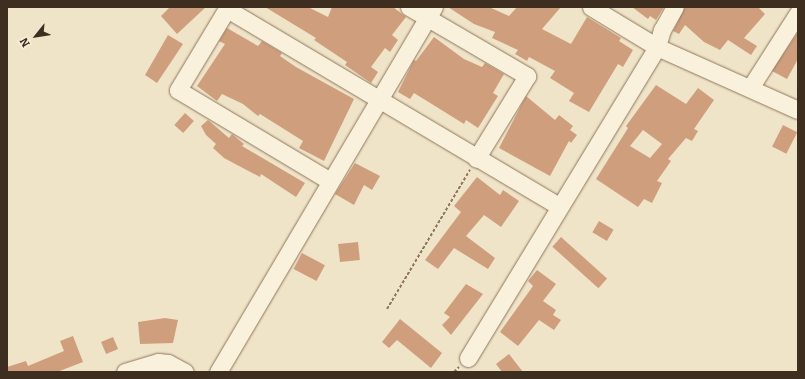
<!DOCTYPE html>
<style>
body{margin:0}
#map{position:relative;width:805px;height:379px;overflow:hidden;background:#f0e4c8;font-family:Bitter,serif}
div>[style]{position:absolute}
.building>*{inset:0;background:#cf9f7d;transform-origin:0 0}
.path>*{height:2px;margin-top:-1px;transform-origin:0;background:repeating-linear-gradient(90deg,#8d765c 0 3px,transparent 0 5px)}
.roads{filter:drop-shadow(0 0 1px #8d765c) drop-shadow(0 0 1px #8d765c)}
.minor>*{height:17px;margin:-8.5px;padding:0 8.5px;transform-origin:8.5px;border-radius:8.5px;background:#faf1dc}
span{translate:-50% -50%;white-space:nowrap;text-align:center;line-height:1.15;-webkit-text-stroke:3.5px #f7eed8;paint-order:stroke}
.frame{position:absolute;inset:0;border:8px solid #3d2e20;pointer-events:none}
.north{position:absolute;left:16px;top:16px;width:40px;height:40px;-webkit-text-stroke:3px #f7eed8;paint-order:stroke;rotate:240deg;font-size:11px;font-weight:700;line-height:16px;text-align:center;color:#3d2e20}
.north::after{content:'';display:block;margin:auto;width:14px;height:18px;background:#3d2e20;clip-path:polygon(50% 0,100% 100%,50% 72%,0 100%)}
</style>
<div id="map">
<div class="building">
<div style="clip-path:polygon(170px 7px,206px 7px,177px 34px,161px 16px)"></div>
<div style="clip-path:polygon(265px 7px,308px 7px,328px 17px,332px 7px,393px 7px,406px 17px,392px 35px,398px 40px,390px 52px,385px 48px,371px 67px,378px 72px,371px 83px,345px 65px,347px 62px,314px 40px,316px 38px)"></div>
<div style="clip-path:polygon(448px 7px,489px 7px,509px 16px,517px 7px,561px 7px,542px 29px,571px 44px,587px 17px,621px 38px,619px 41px,633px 50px,623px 67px,618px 64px,589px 112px,569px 101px,574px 93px,550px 78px,555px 71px,529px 57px,527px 61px,515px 54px,518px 50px,492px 38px,495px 32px,474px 24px)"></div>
<div style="clip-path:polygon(632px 7px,664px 7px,656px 20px,650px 16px,648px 19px)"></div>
<div style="clip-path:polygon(685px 7px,758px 7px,765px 14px,744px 38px,757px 46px,751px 55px,728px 40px,720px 50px,704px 42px,685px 25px,679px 34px,673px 31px)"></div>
<div style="clip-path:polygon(227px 28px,258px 46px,262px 41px,282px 53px,280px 56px,296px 67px,354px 99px,324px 161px,299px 148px,303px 141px,260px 114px,258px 116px,243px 104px,222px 94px,217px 101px,197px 86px,225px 44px,219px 41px)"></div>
<div style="clip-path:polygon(798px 32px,798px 59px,787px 79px,772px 71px)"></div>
<div style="clip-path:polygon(168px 35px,183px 44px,157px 83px,145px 75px)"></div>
<div style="clip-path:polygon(434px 37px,464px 59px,482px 67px,485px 63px,504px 74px,493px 93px,498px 96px,478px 128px,466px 120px,464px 124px,414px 93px,410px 99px,398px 92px,414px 60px,416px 61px)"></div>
<div style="clip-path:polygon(evenodd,656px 85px,686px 104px,698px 88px,714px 100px,694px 129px,698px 131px,692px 141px,686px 138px,668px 159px,671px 161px,657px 181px,662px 183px,652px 203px,644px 199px,638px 207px,596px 179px,628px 128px,626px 126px,656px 85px,643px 130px,662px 144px,650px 158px,630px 146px,643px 130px)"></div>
<div style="clip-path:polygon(526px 96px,555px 120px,559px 115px,573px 126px,570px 130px,577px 135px,571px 143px,569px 141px,550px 176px,499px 148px)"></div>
<div style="left:185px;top:113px;width:12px;height:16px;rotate:42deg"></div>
<div style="clip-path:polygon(208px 120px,229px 138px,232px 134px,244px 144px,242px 146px,305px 183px,296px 197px,261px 174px,260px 177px,224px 158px,213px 148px,216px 144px,206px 135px,201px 126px)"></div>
<div style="left:783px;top:125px;width:16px;height:24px;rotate:27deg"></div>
<div style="clip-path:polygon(355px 163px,380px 176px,372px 190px,364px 185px,354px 205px,335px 194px)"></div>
<div style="clip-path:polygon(477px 177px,500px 195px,503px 190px,519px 201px,501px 227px,484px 215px,466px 236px,495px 258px,488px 269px,454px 248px,438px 269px,425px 260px,461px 212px,454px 206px)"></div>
<div style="left:599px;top:221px;width:17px;height:13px;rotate:31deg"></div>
<div style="left:561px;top:237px;width:62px;height:13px;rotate:42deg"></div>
<div style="left:358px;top:242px;width:18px;height:20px;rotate:84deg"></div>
<div style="left:302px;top:253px;width:26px;height:18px;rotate:28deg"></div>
<div style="clip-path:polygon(537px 270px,556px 284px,543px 301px,556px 310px,553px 315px,561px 320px,554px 330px,539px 320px,518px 346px,500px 332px,533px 286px,528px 281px)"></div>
<div style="clip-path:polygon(466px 284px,483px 294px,451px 335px,442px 325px,450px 317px,444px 313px)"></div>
<div style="clip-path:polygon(165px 318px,178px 320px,173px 343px,140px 344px,138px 322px)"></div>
<div style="clip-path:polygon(400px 319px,442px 353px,431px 368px,397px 340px,389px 348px,382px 342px)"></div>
<div style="clip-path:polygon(73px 336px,83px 362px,57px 372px,7px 372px,7px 367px,26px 361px,28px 366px,64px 351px,60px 341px)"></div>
<div style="left:113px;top:337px;width:13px;height:13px;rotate:67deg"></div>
<div style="clip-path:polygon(509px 354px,523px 372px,502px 372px,496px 364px)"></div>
</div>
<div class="path">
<div style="left:387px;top:309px;width:162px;rotate:-59.2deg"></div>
<div style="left:454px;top:372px;width:7px;rotate:-45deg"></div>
</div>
<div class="roads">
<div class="minor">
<div style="left:228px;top:7px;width:97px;rotate:121.1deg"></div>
<div style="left:178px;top:90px;width:177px;rotate:30.9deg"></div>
<div style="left:409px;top:7px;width:137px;rotate:30.3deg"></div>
<div style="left:527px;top:76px;width:97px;rotate:121.6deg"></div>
<div style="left:591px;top:7px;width:77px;rotate:31.2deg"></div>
<div style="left:657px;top:47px;width:154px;rotate:24.1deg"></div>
<div style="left:227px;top:9px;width:386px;rotate:30.7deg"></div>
<div style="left:750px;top:88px;width:89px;rotate:-57.4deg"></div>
<div style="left:468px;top:358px;width:364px;rotate:-58.7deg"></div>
<div style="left:657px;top:47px;width:18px;rotate:-74deg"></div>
<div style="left:662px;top:30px;width:26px;rotate:-61deg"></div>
<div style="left:125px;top:372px;width:34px;rotate:-17deg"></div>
<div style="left:158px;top:362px;width:10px;rotate:6deg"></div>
<div style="left:168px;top:363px;width:19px;rotate:28deg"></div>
<div style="left:218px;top:372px;width:424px;rotate:-59.4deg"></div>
</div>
</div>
<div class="frame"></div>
<div class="north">N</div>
</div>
